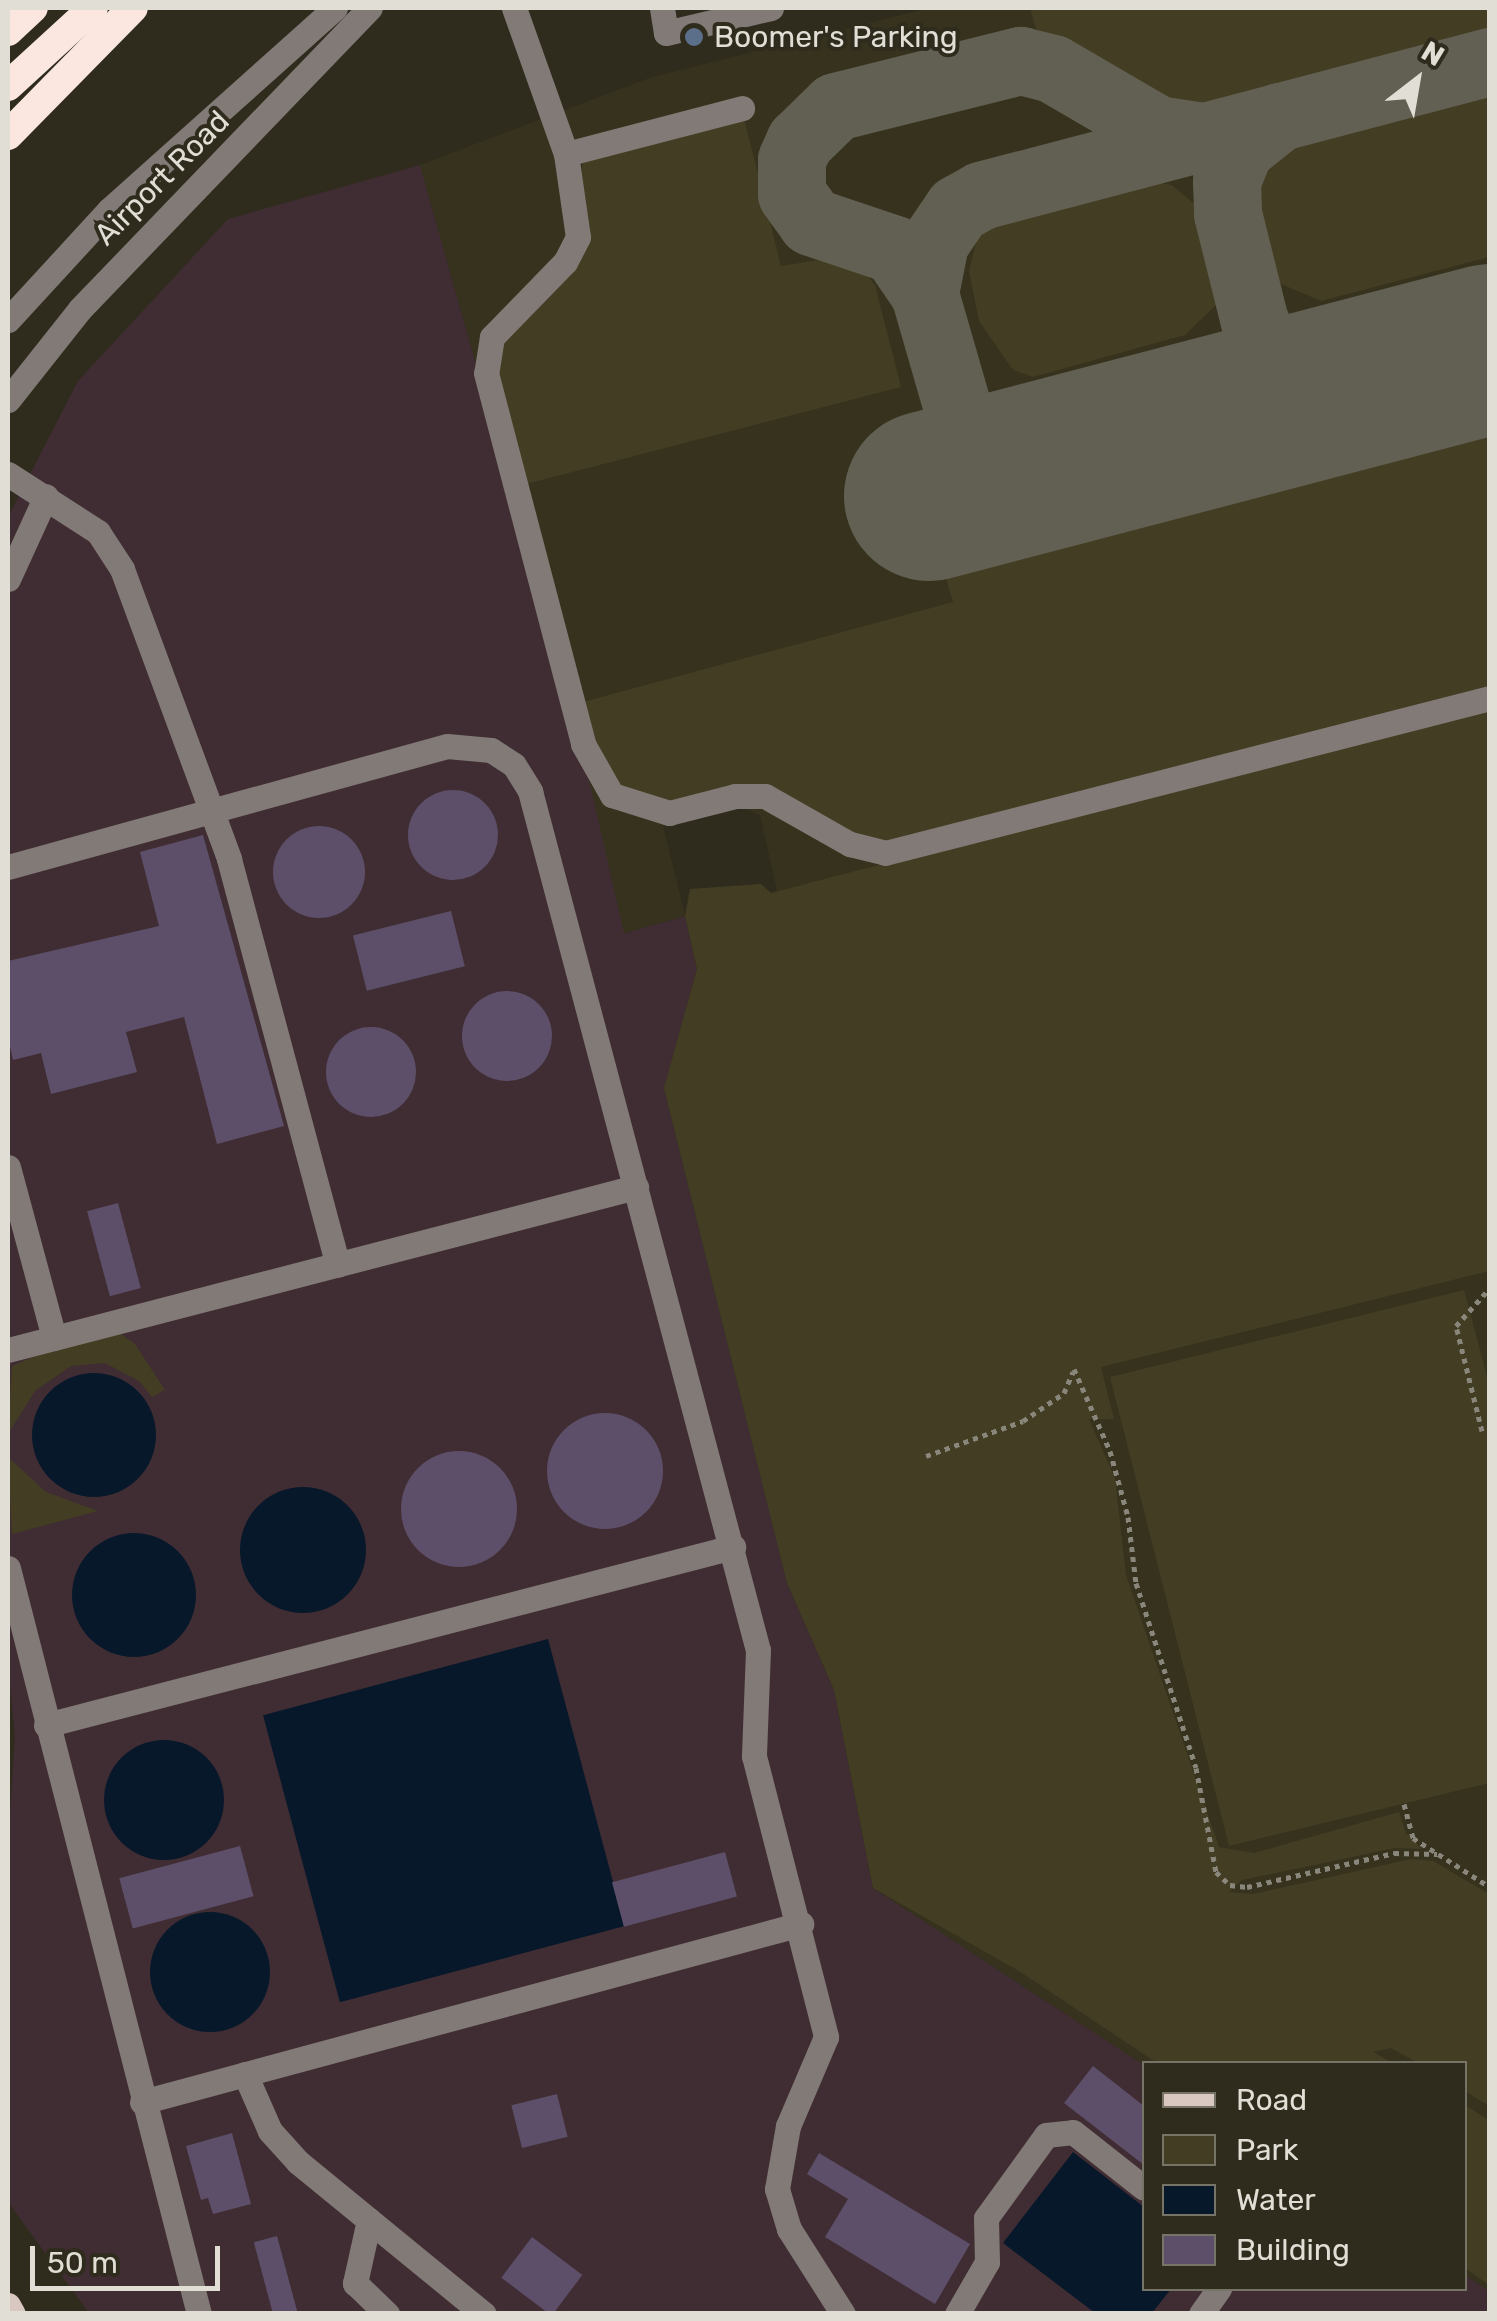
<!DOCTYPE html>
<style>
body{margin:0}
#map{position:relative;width:1497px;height:2321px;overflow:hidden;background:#2f2c1e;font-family:Rubik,sans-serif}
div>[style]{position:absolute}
.industrial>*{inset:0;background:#402d33}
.built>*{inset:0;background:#36321d}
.green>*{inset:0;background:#433d23}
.water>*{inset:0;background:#07182b;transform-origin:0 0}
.round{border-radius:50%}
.taxiway>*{height:68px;margin:-34px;padding:0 34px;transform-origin:34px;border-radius:34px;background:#626052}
.runway>*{height:170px;margin:-85px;padding:0 85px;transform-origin:85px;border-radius:85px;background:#626052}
.building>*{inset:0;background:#5d4f69;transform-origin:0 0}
.path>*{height:5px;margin-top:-2.5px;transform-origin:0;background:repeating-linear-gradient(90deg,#89877b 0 5px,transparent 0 10px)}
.minor>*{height:25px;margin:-12.5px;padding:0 12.5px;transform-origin:12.5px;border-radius:12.5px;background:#827a76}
.major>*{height:25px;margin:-12.5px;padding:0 12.5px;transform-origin:12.5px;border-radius:12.5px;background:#d8c8c1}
.highway>*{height:30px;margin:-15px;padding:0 15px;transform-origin:15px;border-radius:15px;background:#fbe7df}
.dots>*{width:28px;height:28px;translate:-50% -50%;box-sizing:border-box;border:5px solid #2f2c1e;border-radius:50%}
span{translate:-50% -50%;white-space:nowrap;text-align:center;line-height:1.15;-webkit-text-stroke:8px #2f2c1e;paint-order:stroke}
.poi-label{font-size:30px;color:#e0ded5}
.left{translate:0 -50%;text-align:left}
.street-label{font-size:30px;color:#e0ded5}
.frame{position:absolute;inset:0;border:10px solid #e0ded5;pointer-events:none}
.legend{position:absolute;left:1142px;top:2061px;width:325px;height:230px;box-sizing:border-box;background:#2f2c1e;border:2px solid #767367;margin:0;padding:12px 18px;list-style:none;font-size:30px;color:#e0ded5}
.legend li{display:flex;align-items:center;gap:20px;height:50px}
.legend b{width:50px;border:2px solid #767367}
.north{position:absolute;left:1367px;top:30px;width:100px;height:100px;-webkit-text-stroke:8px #2f2c1e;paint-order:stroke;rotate:31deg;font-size:28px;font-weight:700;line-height:40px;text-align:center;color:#e0ded5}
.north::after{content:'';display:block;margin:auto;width:35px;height:45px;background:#e0ded5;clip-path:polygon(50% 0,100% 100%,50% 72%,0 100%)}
.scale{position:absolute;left:30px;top:2246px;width:190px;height:45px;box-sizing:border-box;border:5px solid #e0ded5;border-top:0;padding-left:12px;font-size:30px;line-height:35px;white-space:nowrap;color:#e0ded5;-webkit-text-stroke:8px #2f2c1e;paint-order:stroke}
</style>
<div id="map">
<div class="industrial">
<div style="clip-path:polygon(420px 165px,572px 705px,625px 933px,685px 916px,697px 969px,665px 1088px,787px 1583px,834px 1690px,873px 1888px,1144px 2065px,1144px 2288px,1464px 2288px,1465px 2275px,1489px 2291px,1489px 2313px,89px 2313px,8px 2202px,8px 1846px,15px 1736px,8px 1667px,8px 517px,78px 381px,228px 219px)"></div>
</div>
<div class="built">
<div style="clip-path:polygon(evenodd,929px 8px,1489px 8px,1489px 2291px,1465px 2275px,1464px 2064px,1144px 2065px,873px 1888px,834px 1690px,787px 1583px,664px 1088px,697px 969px,685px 916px,624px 933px,572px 705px,420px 165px,652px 77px,929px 8px,742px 807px,760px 815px,777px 891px,685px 915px,663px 826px,742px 807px)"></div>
</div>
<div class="green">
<div style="clip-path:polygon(1030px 8px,1489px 8px,1489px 37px,1184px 117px,1037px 32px)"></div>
<div style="clip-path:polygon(1489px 86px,1489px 257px,1321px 301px,1276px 282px,1248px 186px,1267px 152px,1283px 141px)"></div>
<div style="clip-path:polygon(743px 114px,781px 266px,837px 257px,862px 269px,875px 285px,901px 387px,522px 485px,492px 351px,566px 269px,583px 162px)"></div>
<div style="clip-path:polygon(1138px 179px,1172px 185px,1199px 208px,1219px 284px,1216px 305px,1185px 335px,1033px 377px,1013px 370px,979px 321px,969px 271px,979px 231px,993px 218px)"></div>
<div style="clip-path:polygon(1489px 434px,1489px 698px,885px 853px,787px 805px,669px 813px,612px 795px,572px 705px,953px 602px,946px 579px)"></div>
<div style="clip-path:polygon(1489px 706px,1489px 1271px,1101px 1367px,1114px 1419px,1089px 1419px,1115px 1478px,1126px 1575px,1219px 1847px,1254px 1853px,1399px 1812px,1406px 1833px,1422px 1849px,1395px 1848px,1242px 1880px,1229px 1892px,1253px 1894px,1411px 1859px,1433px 1861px,1489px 1894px,1489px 2106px,1465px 2091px,1464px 2064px,1418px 2063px,1391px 2048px,1373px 2052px,1393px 2063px,1157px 2063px,1019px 1971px,873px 1888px,834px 1690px,787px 1583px,664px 1088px,697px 969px,685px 916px,690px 889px,761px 884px,771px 893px)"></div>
<div style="clip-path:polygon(1464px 1290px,1489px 1384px,1489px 1783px,1229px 1846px,1110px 1377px)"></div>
<div style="clip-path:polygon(121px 1334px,135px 1344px,165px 1390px,152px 1397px,139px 1381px,105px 1363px,71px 1366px,35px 1391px,8px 1434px,12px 1366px,74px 1340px)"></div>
<div style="clip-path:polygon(8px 1457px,46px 1492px,98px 1511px,12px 1534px)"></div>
<div style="clip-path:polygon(1465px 2105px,1489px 2120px,1489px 2285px,1465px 2268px)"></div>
</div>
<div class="water">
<div class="round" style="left:32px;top:1373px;width:124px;height:124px"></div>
<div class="round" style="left:240px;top:1487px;width:126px;height:126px"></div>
<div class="round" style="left:72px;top:1533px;width:124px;height:124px"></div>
<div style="left:548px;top:1639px;width:297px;height:295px;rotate:75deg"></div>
<div class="round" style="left:104px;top:1740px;width:120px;height:120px"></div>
<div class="round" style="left:150px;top:1912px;width:120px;height:120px"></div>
<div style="clip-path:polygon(1073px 2152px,1144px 2207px,1144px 2288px,1171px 2289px,1152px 2313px,1095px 2313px,1003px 2243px)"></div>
</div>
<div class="taxiway">
<div style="left:1280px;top:117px;width:51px;rotate:141.3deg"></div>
<div style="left:1240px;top:149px;width:35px;rotate:112deg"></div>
<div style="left:1227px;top:182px;width:32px;rotate:88deg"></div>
<div style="left:1228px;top:214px;width:111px;rotate:76deg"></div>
<div style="left:1255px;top:322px;width:37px;rotate:64deg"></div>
<div style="left:1271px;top:355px;width:39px;rotate:38deg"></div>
<div style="left:1302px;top:379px;width:46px;rotate:8.8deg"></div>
<div style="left:925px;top:294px;width:53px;rotate:-124.3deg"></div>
<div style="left:895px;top:250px;width:88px;rotate:-161.4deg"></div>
<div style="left:812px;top:222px;width:34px;rotate:-126deg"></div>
<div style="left:792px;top:194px;width:34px;rotate:-90deg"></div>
<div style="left:792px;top:160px;width:20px;rotate:-66deg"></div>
<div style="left:800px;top:142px;width:50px;rotate:-44.2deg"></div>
<div style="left:836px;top:107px;width:191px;rotate:-14deg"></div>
<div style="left:1021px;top:61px;width:33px;rotate:14deg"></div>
<div style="left:1053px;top:69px;width:121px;rotate:30.2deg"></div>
<div style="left:1158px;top:130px;width:47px;rotate:8.7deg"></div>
<div style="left:1078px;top:456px;width:74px;rotate:-179.2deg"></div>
<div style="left:1004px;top:455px;width:30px;rotate:-154deg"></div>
<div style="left:977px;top:442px;width:21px;rotate:-131deg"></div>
<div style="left:963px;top:426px;width:137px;rotate:-106.1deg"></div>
<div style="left:925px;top:294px;width:52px;rotate:-78.9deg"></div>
<div style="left:935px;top:243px;width:41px;rotate:-55.9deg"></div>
<div style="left:958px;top:209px;width:26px;rotate:-29deg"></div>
<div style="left:981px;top:196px;width:526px;rotate:-14.75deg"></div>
</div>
<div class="runway">
<div style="left:929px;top:496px;width:580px;rotate:-14.68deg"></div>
</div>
<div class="building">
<div class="round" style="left:408px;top:790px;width:90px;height:90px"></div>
<div class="round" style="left:273px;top:826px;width:92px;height:92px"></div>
<div style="clip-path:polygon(203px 835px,284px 1126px,217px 1144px,184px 1017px,126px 1032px,137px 1072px,51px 1094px,41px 1053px,13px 1060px,8px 1038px,8px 961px,159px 926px,140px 852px)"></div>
<div style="left:451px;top:911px;width:57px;height:101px;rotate:76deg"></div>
<div class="round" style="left:462px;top:991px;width:90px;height:90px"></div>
<div class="round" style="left:326px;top:1027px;width:90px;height:90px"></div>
<div style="left:118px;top:1203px;width:88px;height:32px;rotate:75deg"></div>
<div class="round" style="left:547px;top:1413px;width:116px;height:116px"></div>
<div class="round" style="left:401px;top:1451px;width:116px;height:116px"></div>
<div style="left:240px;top:1846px;width:52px;height:125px;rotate:75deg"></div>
<div style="left:725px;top:1852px;width:46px;height:117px;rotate:75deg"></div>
<div style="clip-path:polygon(1093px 2066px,1144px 2106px,1144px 2165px,1064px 2103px)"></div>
<div style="left:557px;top:2094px;width:44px;height:47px;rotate:76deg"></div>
<div style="clip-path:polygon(232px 2133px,251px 2204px,213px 2214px,208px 2198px,201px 2200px,186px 2146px)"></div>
<div style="clip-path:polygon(819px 2153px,970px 2244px,935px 2304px,825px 2237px,848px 2199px,807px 2174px)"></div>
<div style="left:277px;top:2236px;width:81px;height:24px;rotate:75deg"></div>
<div style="left:532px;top:2237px;width:63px;height:51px;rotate:37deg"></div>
</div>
<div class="path">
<div style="left:1074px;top:1369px;width:90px;rotate:66.3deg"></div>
<div style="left:1110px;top:1451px;width:68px;rotate:74.7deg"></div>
<div style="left:1128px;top:1517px;width:66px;rotate:83.1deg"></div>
<div style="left:1136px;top:1583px;width:194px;rotate:72deg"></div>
<div style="left:1196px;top:1768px;width:106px;rotate:79.1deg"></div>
<div style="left:1216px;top:1872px;width:19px;rotate:43deg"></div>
<div style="left:1230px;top:1885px;width:17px;rotate:7deg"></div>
<div style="left:1247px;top:1887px;width:151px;rotate:-13deg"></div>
<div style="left:1394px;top:1853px;width:43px;rotate:1.3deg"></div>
<div style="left:1482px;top:1431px;width:108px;rotate:-103.9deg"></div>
<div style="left:1456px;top:1326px;width:51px;rotate:-48.2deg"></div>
<div style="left:926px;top:1456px;width:103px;rotate:-19.8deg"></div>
<div style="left:1023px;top:1421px;width:50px;rotate:-34.3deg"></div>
<div style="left:1064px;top:1393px;width:23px;rotate:-67deg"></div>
<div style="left:1404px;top:1804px;width:35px;rotate:75deg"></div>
<div style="left:1413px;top:1838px;width:91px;rotate:32.5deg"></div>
</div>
<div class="minor">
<div style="left:514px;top:8px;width:155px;rotate:70.4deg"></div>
<div style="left:566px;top:154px;width:84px;rotate:81.8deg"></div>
<div style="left:578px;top:237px;width:28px;rotate:117deg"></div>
<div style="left:565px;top:262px;width:105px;rotate:134.2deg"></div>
<div style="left:492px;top:337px;width:36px;rotate:99deg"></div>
<div style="left:486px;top:373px;width:383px;rotate:75.3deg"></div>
<div style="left:583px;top:744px;width:59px;rotate:60.4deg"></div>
<div style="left:612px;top:795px;width:60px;rotate:17.5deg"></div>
<div style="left:669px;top:813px;width:68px;rotate:-14.4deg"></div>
<div style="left:735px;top:796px;width:30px"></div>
<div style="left:765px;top:796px;width:98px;rotate:29.5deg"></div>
<div style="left:850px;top:844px;width:36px;rotate:14deg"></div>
<div style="left:885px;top:853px;width:625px;rotate:-14.37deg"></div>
<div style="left:662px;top:8px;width:25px;rotate:81deg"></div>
<div style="left:666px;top:33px;width:108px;rotate:-13.4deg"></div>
<div style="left:566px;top:154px;width:182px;rotate:-14.6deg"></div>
<div style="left:8px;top:320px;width:149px;rotate:-47.4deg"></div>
<div style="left:109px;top:210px;width:303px;rotate:-41.8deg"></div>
<div style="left:8px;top:400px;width:116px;rotate:-51.6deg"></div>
<div style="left:80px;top:309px;width:418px;rotate:-46.1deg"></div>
<div style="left:8px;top:474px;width:107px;rotate:32.8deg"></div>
<div style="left:98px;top:532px;width:44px;rotate:57deg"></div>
<div style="left:122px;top:569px;width:309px;rotate:69.7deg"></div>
<div style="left:229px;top:859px;width:420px;rotate:75deg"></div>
<div style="left:8px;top:579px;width:91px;rotate:-65.4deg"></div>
<div style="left:8px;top:867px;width:455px;rotate:-15.4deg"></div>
<div style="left:447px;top:746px;width:44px;rotate:5.2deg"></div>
<div style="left:491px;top:750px;width:27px;rotate:33deg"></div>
<div style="left:514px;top:765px;width:31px;rotate:58deg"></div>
<div style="left:530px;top:791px;width:889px;rotate:75.14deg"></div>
<div style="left:758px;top:1650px;width:106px;rotate:92.2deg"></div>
<div style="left:754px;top:1756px;width:290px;rotate:75.6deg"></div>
<div style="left:826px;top:2037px;width:97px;rotate:113.1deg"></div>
<div style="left:788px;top:2126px;width:64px;rotate:99.9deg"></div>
<div style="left:777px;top:2189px;width:42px;rotate:73.3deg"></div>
<div style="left:789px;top:2229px;width:101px;rotate:57.6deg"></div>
<div style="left:8px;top:1167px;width:177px;rotate:74.9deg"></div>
<div style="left:8px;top:1350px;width:649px;rotate:-14.55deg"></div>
<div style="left:8px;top:1568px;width:770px;rotate:75.64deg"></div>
<div style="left:46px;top:1725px;width:710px;rotate:-14.53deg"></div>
<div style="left:245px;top:2074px;width:62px;rotate:66.3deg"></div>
<div style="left:270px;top:2131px;width:42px;rotate:47.9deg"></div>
<div style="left:298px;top:2162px;width:240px;rotate:39.3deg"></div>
<div style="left:142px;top:2102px;width:683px;rotate:-15.12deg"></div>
<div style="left:369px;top:2220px;width:65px;rotate:102.5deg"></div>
<div style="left:355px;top:2283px;width:45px;rotate:44.1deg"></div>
<div style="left:957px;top:2314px;width:60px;rotate:-60deg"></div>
<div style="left:987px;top:2262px;width:44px;rotate:-91.3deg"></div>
<div style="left:986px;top:2218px;width:102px;rotate:-54.1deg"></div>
<div style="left:1046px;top:2135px;width:27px;rotate:-6deg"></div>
<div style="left:1073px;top:2132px;width:90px;rotate:38.3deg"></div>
<div style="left:1201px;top:2314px;width:32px;rotate:-55deg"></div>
</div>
<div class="major">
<div style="left:8px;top:2305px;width:10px;rotate:61deg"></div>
</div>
<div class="highway">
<div style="left:8px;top:31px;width:34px;rotate:-43deg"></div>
<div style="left:8px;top:86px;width:115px;rotate:-42.5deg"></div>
<div style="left:8px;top:135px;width:178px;rotate:-45.5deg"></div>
</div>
<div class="dots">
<div style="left:694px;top:37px;background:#5c6f8a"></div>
</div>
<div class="poi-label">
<span class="left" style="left:714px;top:37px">Boomer's Parking</span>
</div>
<div class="street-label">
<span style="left:162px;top:178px;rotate:-45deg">Airport Road</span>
</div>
<div class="frame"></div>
<ul class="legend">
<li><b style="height:12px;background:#d8c8c1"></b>Road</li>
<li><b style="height:28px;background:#433d23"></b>Park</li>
<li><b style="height:28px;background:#07182b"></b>Water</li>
<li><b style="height:28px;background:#5d4f69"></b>Building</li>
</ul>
<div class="north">N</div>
<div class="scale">50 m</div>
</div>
